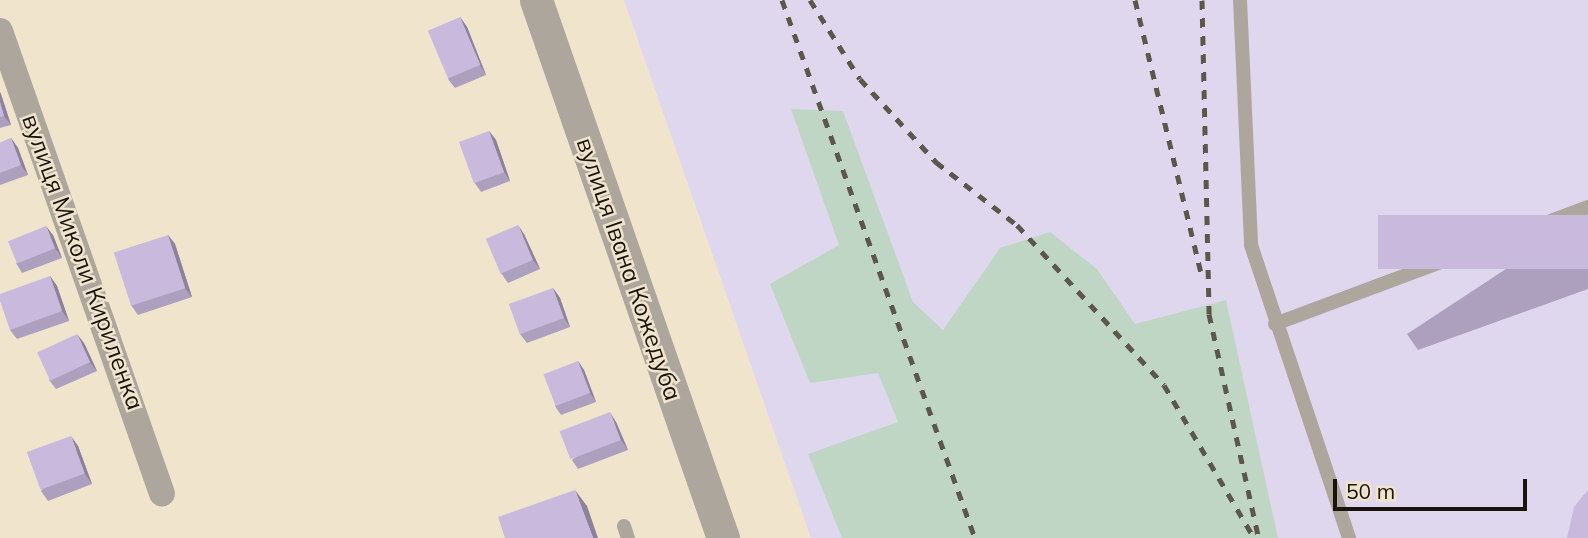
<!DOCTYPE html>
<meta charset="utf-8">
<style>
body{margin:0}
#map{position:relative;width:1588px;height:538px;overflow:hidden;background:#f0e4cd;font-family:Mulish,sans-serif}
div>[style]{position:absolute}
.industrial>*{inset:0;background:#dfd7ed}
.green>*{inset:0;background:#c0d6c5}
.service>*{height:14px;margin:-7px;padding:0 7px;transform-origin:7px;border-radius:7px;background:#ada69d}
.minor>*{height:26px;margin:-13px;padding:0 13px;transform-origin:13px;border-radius:13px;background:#ada69d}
.tertiary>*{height:33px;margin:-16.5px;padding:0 16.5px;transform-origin:16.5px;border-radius:16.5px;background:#ada69d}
.rail>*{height:5px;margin-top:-2.5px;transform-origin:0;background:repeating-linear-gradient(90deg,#5d564a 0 9px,transparent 0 18px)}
.wall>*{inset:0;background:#ada0be}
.shaded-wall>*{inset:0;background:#8d829b}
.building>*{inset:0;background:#c9badd;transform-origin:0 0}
span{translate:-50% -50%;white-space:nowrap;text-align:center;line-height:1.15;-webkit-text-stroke:5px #f0e4cd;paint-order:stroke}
.street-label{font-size:24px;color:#19150d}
.scale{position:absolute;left:1333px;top:479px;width:194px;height:32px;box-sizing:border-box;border:4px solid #19150d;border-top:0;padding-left:9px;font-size:21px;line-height:24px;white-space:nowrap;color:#19150d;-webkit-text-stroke:5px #f0e4cd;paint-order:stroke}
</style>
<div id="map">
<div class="industrial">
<div style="clip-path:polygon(624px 0,1588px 0,1588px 538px,811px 538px)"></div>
</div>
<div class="green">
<div style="clip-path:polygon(791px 109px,843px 111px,913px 302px,943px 330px,1000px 248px,1050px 232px,1097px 269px,1135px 324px,1226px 300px,1278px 538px,842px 538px,808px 454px,898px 422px,878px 373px,810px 383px,770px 284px,839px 245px)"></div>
</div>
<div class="service">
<div style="left:1240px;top:0;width:245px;rotate:87.4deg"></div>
<div style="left:1251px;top:245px;width:309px;rotate:71.5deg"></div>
<div style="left:1275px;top:324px;width:334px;rotate:-20.5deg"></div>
<div style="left:624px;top:526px;width:13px;rotate:72deg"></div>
</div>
<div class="minor">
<div style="left:0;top:31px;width:490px;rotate:70.7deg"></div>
</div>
<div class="tertiary">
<div style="left:536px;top:0;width:570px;rotate:70.83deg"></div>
</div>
<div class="rail">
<div style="left:782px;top:0;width:572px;rotate:70.27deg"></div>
<div style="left:810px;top:0;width:93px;rotate:57.7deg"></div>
<div style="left:860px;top:79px;width:113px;rotate:47.5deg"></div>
<div style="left:936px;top:162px;width:103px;rotate:37.9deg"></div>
<div style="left:1017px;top:225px;width:217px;rotate:47.4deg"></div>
<div style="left:1164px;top:385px;width:178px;rotate:59.5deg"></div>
<div style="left:1135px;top:0;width:281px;rotate:76.4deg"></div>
<div style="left:1202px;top:0;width:314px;rotate:88.7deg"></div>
<div style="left:1209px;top:314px;width:226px;rotate:77.5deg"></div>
</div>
<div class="wall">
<div style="clip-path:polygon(460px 17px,467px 27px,486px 75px,455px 88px,448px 79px)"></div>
<div style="clip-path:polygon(0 92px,11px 125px,0 128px)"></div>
<div style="clip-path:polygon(489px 131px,496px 140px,510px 181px,481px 192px,474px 182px)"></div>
<div style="clip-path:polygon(11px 138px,18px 148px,28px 175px,0 185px,0 143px)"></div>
<div style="clip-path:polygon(1588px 215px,1588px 289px,1418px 350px,1407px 334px)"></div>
<div style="clip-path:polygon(524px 234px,540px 269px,508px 283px,501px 273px)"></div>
<div style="clip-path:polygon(53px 235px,62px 258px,22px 273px,16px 263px)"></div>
<div style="clip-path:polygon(168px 235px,175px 244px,192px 297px,138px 315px,131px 305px)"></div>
<div style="clip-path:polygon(50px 276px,57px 286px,69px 321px,17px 339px,10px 330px)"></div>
<div style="clip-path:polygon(553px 288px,560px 298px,570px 327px,527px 343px,520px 334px)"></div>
<div style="clip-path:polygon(84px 343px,97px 371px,56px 389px,49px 380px)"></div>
<div style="clip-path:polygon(578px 361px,584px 370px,596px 402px,561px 415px,555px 406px)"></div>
<div style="clip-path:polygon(616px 422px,628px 450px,578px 469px,572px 460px)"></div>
<div style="clip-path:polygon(78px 446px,92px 484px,48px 501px,41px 491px)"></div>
</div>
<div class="shaded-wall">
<div style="clip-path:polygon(460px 17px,467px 27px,486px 75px,480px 65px)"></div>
<div style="clip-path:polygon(0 92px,1px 94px,11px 125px,4px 116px,0 102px)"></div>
<div style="clip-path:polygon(489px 131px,496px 140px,510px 181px,504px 172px)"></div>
<div style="clip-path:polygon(11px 138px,18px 148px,28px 175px,21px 165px)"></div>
<div style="clip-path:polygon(518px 225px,524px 234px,540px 269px,533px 260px)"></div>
<div style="clip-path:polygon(46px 226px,53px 235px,62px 258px,55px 248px)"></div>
<div style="clip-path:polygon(168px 235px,175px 244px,192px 297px,185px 288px)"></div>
<div style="clip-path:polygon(50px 276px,57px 286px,69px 321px,62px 311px)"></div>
<div style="clip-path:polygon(553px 288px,560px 298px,570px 327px,564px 318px)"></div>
<div style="clip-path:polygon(77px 334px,84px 343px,97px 371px,90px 362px)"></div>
<div style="clip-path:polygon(578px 361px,584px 370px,596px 402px,590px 393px)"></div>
<div style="clip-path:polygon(610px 412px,616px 422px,628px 450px,621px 440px)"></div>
<div style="clip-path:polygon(71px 436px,78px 446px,92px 484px,85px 474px)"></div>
<div style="clip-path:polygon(575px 490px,587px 506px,598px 538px,593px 538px)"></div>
</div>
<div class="building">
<div style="left:460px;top:17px;width:52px;height:35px;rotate:67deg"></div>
<div style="clip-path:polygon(0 102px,4px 116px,0 117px)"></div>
<div style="left:489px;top:131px;width:44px;height:32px;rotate:70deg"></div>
<div style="clip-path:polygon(11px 138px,21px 165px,0 173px,0 143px)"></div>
<div style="left:1588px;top:215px;width:54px;height:210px;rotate:90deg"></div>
<div style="left:518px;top:225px;width:38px;height:35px;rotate:67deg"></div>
<div style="left:46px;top:226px;width:24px;height:41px;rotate:68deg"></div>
<div style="left:168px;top:235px;width:56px;height:57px;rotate:72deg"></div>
<div style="clip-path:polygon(50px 276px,62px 311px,10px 330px,0 301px,0 294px)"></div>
<div style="left:553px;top:288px;width:32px;height:47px;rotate:70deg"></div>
<div style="left:77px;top:334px;width:31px;height:44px;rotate:65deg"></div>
<div style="left:578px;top:361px;width:34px;height:37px;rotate:69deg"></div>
<div style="left:610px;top:412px;width:30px;height:54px;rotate:69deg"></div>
<div style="left:71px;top:436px;width:40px;height:47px;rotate:70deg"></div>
<div style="clip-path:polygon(575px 490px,593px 538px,505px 538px,498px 517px)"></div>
<div style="clip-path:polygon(1588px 491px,1588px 538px,1567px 538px,1574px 507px,1585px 493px)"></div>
</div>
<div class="street-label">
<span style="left:83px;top:262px;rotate:70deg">вулиця Миколи Кириленка</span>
<span style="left:629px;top:269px;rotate:71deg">вулиця Івана Кожедуба</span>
</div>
<div class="scale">50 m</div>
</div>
